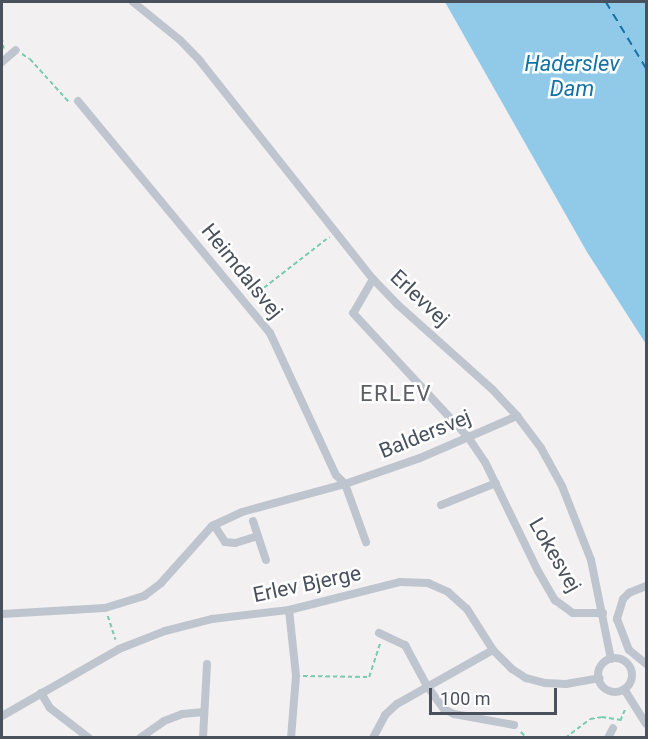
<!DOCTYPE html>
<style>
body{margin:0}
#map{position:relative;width:648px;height:739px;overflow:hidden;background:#f2f0f0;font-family:Roboto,sans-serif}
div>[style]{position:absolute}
.water>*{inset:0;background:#90cae8}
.ferry>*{height:1.5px;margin-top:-0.75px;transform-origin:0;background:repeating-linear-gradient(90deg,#1373a6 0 8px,transparent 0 14px)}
.path>*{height:1.5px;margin-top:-0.75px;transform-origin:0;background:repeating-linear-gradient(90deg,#7bcaae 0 4.5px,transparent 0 7.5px)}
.minor>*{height:8px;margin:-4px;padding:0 4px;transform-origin:4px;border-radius:4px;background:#bfc5ce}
.minor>.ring{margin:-4px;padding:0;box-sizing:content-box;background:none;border:8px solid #bfc5ce;border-radius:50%}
span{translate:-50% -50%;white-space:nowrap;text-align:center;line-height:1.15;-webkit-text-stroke:5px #fff;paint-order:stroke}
.street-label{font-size:21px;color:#49515d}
.water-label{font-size:22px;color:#1373a6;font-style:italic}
.neighbourhood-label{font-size:22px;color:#5d5f65;letter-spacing:1.5px}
.frame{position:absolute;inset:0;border:3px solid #49515d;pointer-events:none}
.scale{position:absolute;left:429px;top:688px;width:128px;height:27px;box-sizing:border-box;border:3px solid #49515d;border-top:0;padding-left:8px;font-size:18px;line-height:21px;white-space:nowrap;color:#49515d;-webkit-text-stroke:4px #fff;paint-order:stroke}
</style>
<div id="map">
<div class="water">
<div style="clip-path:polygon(445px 2px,646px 2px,646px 344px,587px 252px)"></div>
</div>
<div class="ferry">
<div style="left:606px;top:2px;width:77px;rotate:58.8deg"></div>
</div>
<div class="path">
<div style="left:2px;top:38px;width:11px;rotate:80deg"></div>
<div style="left:22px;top:54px;width:9px;rotate:32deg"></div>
<div style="left:30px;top:59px;width:58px;rotate:47.8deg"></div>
<div style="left:252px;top:297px;width:98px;rotate:-37.9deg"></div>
<div style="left:108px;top:616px;width:25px;rotate:72deg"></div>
<div style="left:303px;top:676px;width:66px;rotate:0.9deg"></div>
<div style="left:369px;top:677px;width:35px;rotate:-72deg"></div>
<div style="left:620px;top:721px;width:13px;rotate:-67deg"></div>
<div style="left:521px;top:732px;width:8px;rotate:45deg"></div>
<div style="left:565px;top:738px;width:31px;rotate:-37deg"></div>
<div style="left:590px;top:719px;width:12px;rotate:-9deg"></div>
<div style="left:602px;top:717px;width:18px;rotate:9deg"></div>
</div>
<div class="minor">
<div style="left:133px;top:2px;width:60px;rotate:39deg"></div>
<div style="left:180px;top:40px;width:29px;rotate:46deg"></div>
<div style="left:200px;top:61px;width:278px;rotate:51.6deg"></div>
<div style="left:373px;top:279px;width:35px;rotate:46deg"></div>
<div style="left:397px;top:304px;width:127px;rotate:41.8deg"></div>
<div style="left:492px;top:389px;width:37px;rotate:47deg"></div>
<div style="left:517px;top:416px;width:40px;rotate:53deg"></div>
<div style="left:541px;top:448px;width:43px;rotate:61.1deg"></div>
<div style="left:562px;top:486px;width:79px;rotate:68.6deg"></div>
<div style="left:591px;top:560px;width:101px;rotate:78.6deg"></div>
<div style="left:2px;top:62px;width:18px;rotate:-41deg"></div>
<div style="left:78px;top:101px;width:301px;rotate:50.4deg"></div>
<div style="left:270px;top:333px;width:157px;rotate:65.1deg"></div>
<div style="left:336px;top:475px;width:13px;rotate:45deg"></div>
<div style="left:345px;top:484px;width:62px;rotate:70.1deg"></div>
<div style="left:373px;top:279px;width:39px;rotate:120deg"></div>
<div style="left:353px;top:313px;width:169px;rotate:47.2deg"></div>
<div style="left:468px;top:437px;width:30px;rotate:56deg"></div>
<div style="left:485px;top:462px;width:121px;rotate:64.1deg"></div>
<div style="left:538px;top:571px;width:34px;rotate:60deg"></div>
<div style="left:555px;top:600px;width:22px;rotate:36deg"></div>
<div style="left:573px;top:613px;width:30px"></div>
<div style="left:441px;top:505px;width:59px;rotate:-21.8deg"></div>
<div style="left:253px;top:521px;width:41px;rotate:71.6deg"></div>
<div style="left:214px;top:525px;width:20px;rotate:57deg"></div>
<div style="left:225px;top:542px;width:10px;rotate:6deg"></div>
<div style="left:235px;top:543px;width:24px;rotate:-17deg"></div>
<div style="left:646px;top:586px;width:18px;rotate:158deg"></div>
<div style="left:629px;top:593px;width:8px;rotate:135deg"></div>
<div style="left:623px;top:599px;width:21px;rotate:107deg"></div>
<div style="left:617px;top:619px;width:33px;rotate:69deg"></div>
<div style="left:629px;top:650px;width:22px;rotate:39deg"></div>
<div style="left:289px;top:610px;width:66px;rotate:83.9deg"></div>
<div style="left:296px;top:676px;width:62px;rotate:94.6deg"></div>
<div style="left:2px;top:614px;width:103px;rotate:-3.3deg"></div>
<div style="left:105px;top:608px;width:41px;rotate:-17.1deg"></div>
<div style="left:144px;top:596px;width:21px;rotate:-37deg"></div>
<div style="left:161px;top:583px;width:76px;rotate:-48.2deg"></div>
<div style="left:212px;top:526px;width:33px;rotate:-25deg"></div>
<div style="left:242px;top:512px;width:107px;rotate:-15.2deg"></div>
<div style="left:345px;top:484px;width:79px;rotate:-19.1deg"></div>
<div style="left:420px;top:458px;width:106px;rotate:-23.4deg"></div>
<div style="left:379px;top:633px;width:29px;rotate:25deg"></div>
<div style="left:405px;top:645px;width:47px;rotate:61.8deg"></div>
<div style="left:427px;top:686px;width:29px;rotate:54deg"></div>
<div style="left:444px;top:709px;width:11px;rotate:27deg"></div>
<div style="left:454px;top:714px;width:61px;rotate:10.4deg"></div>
<div class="ring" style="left:598px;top:658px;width:26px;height:26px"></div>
<div style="left:624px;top:689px;width:41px;rotate:57.8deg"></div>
<div style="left:41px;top:693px;width:17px;rotate:59deg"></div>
<div style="left:50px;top:708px;width:49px;rotate:37.6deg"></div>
<div style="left:2px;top:716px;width:135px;rotate:-29.8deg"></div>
<div style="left:119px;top:649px;width:49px;rotate:-21.4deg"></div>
<div style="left:165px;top:631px;width:49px;rotate:-14.3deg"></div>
<div style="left:212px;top:619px;width:78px;rotate:-6.7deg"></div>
<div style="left:289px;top:610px;width:114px;rotate:-14.2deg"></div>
<div style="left:400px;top:582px;width:28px;rotate:2deg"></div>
<div style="left:428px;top:583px;width:22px;rotate:24deg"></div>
<div style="left:448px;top:592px;width:25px;rotate:42deg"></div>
<div style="left:467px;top:609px;width:49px;rotate:57.6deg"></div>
<div style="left:493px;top:650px;width:27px;rotate:45deg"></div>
<div style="left:512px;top:669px;width:17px;rotate:33deg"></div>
<div style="left:526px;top:678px;width:20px;rotate:15deg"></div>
<div style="left:545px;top:683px;width:21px;rotate:3deg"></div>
<div style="left:566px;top:684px;width:34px;rotate:-10deg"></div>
<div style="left:140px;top:738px;width:29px;rotate:-35deg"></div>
<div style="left:164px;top:721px;width:19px;rotate:-21deg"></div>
<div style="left:182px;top:714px;width:22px;rotate:-5deg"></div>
<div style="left:203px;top:738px;width:74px;rotate:-86.9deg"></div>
<div style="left:373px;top:738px;width:26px;rotate:-62deg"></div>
<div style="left:385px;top:715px;width:16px;rotate:-43deg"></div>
<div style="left:397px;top:704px;width:110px;rotate:-29.4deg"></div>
<div style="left:608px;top:738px;width:11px;rotate:-63deg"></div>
</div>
<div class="street-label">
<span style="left:242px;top:271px;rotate:51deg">Heimdalsvej</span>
<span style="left:420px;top:298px;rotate:43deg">Erlevvej</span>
<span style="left:425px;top:434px;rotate:-22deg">Baldersvej</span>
<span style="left:555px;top:555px;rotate:60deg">Lokesvej</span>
<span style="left:307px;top:584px;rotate:-12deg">Erlev Bjerge</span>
</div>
<div class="water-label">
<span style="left:572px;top:76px">Haderslev<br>Dam</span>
</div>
<div class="neighbourhood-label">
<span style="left:396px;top:394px">ERLEV</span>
</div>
<div class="frame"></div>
<div class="scale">100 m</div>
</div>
